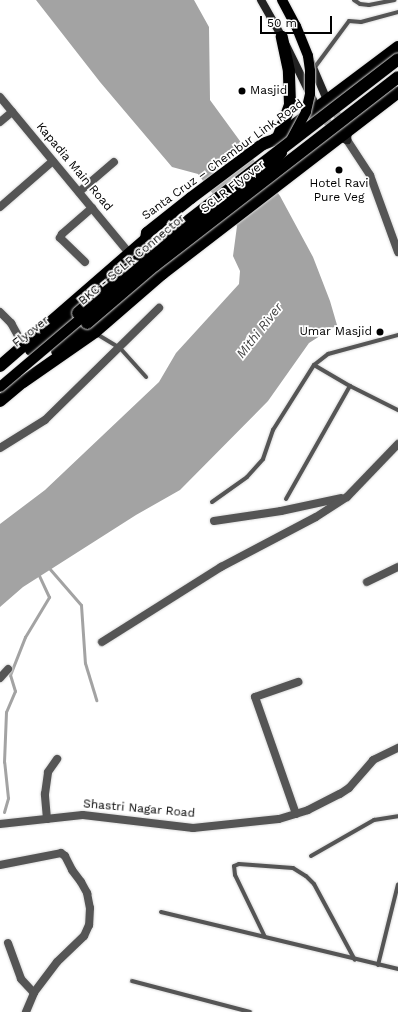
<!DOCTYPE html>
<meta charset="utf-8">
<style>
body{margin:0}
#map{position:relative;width:398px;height:1012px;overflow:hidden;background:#fff;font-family:"Work Sans",sans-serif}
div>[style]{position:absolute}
.water>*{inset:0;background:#a3a3a3}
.stream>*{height:3px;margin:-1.5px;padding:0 1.5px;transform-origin:1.5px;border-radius:1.5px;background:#a3a3a3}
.roads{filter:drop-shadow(0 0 1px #dbdbdb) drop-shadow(0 0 1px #dbdbdb)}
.lane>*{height:4px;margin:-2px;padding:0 2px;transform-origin:2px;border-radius:2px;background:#555}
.street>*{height:8px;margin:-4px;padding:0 4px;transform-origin:4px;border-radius:4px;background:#555}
.secondary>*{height:8px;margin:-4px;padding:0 4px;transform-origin:4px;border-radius:4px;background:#222}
.highway>*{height:12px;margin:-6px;padding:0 6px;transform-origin:6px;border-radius:6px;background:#000}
.bridges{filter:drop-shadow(0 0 1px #dbdbdb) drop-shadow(0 0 1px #dbdbdb)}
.primary-bridge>*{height:10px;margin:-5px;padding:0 5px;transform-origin:5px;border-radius:5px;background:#000}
.highway-bridge>*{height:12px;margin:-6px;padding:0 6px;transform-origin:6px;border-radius:6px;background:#000}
.dots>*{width:11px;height:11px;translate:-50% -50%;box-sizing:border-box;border:2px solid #fff;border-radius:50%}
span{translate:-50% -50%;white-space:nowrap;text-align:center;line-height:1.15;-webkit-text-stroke:3.5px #fff;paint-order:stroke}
.poi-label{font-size:12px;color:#000}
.left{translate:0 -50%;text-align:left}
.right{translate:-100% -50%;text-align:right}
.street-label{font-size:12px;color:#000}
.water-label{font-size:13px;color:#444;font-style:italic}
.scale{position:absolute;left:260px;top:16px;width:72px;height:18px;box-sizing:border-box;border:2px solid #000;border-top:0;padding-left:5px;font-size:12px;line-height:14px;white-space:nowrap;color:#000;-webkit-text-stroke:3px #fff;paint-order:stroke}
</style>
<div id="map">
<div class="water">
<div style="clip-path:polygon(36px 0,194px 0,209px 27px,210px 100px,280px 196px,313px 257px,330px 301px,337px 325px,309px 343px,268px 401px,180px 490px,136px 515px,23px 587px,0 607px,0 524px,45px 490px,159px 382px,176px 353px,239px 284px,240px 271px,233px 256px,237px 226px,198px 174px,172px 167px,100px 82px)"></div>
</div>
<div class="stream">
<div style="left:49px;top:568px;width:49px;rotate:49.1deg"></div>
<div style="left:81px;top:605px;width:58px;rotate:86.1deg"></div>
<div style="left:85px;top:663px;width:39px;rotate:73deg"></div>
<div style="left:4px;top:812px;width:15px;rotate:-74deg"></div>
<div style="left:8px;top:798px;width:36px;rotate:-96deg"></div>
<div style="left:4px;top:762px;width:50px;rotate:-87.7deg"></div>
<div style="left:6px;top:712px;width:23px;rotate:-67deg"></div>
<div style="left:15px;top:691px;width:17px;rotate:-107deg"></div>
<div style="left:10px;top:675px;width:41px;rotate:-68.5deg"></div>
<div style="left:25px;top:637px;width:47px;rotate:-59deg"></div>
<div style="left:49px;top:597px;width:26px;rotate:-115deg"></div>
</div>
<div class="roads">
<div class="lane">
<div style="left:354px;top:0;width:7px;rotate:34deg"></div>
<div style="left:360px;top:4px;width:9px;rotate:6deg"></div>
<div style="left:369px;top:5px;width:26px;rotate:-11deg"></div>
<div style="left:315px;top:67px;width:57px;rotate:-53.5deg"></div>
<div style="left:349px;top:21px;width:12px;rotate:5deg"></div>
<div style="left:361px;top:22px;width:38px;rotate:-15deg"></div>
<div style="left:95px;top:333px;width:29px;rotate:31deg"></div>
<div style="left:120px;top:348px;width:39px;rotate:48deg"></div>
<div style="left:314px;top:365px;width:42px;rotate:30.3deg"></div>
<div style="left:350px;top:386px;width:54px;rotate:26.6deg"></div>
<div style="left:286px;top:499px;width:130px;rotate:-60.5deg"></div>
<div style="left:212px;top:502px;width:43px;rotate:-35.5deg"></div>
<div style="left:247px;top:477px;width:24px;rotate:-48deg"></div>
<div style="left:263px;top:459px;width:31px;rotate:-71deg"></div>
<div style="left:273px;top:430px;width:77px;rotate:-57.8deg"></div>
<div style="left:314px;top:365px;width:18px;rotate:-38deg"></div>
<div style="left:328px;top:354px;width:73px;rotate:-15.2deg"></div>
<div style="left:311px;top:856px;width:73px;rotate:-29.7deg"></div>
<div style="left:374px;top:820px;width:24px;rotate:-9deg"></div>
<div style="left:161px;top:912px;width:244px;rotate:13.5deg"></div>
<div style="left:265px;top:937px;width:69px;rotate:-115.8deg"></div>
<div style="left:235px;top:875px;width:9px;rotate:-96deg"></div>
<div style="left:234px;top:866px;width:5px;rotate:-22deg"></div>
<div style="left:239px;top:864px;width:54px;rotate:4.2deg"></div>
<div style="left:293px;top:868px;width:15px;rotate:32deg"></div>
<div style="left:306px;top:876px;width:11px;rotate:45deg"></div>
<div style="left:314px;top:884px;width:86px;rotate:61.7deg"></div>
<div style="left:378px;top:965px;width:83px;rotate:-76.1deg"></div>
<div style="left:132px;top:981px;width:122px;rotate:14.7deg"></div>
</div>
<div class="street">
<div style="left:0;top:97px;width:202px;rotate:50.4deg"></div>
<div style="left:0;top:122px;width:16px;rotate:-40deg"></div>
<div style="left:347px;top:140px;width:42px;rotate:56.7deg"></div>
<div style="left:370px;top:175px;width:82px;rotate:70deg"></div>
<div style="left:79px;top:192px;width:46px;rotate:-40.6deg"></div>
<div style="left:0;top:207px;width:70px;rotate:-41deg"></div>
<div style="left:85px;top:262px;width:35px;rotate:-136deg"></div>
<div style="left:60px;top:238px;width:4px;rotate:-63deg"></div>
<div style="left:62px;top:234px;width:40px;rotate:-41deg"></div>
<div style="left:0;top:312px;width:16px;rotate:45deg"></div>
<div style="left:11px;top:323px;width:26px;rotate:61deg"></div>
<div style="left:0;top:448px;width:53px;rotate:-31.9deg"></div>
<div style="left:45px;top:420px;width:160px;rotate:-44.5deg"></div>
<div style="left:214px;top:521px;width:68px;rotate:-8.5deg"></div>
<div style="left:281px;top:511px;width:61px;rotate:-12.2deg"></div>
<div style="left:367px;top:582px;width:34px;rotate:-26deg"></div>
<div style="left:102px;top:642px;width:141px;rotate:-32.2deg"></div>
<div style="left:221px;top:567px;width:107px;rotate:-27.8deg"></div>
<div style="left:316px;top:517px;width:37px;rotate:-33deg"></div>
<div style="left:347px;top:497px;width:74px;rotate:-46.1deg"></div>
<div style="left:0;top:678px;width:12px;rotate:-48deg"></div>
<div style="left:296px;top:814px;width:124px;rotate:-109.3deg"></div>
<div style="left:255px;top:697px;width:46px;rotate:-19.2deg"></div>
<div style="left:47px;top:819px;width:25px;rotate:-95deg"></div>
<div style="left:45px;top:794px;width:22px;rotate:-82deg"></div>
<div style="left:48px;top:772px;width:16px;rotate:-55deg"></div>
<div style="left:0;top:824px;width:83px;rotate:-6.2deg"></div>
<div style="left:83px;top:815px;width:111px;rotate:6.7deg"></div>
<div style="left:193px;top:828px;width:86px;rotate:-6deg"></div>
<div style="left:279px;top:819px;width:30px;rotate:-17deg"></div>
<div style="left:308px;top:810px;width:36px;rotate:-27deg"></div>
<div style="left:340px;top:794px;width:11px;rotate:-34deg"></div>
<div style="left:349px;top:788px;width:37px;rotate:-49deg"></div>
<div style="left:373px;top:760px;width:28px;rotate:-26deg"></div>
<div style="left:0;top:865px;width:62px;rotate:-11.1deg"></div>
<div style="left:61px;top:853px;width:5px;rotate:37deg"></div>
<div style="left:65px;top:856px;width:16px;rotate:63deg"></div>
<div style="left:72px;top:870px;width:15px;rotate:53deg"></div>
<div style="left:81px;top:882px;width:13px;rotate:61deg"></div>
<div style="left:87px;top:893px;width:15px;rotate:79deg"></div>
<div style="left:90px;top:908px;width:17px;rotate:93deg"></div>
<div style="left:89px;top:925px;width:12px;rotate:114deg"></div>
<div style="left:84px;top:936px;width:37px;rotate:136deg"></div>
<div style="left:57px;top:962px;width:39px;rotate:127deg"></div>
<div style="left:34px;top:993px;width:21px;rotate:113deg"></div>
<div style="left:8px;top:943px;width:38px;rotate:70deg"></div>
<div style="left:21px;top:979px;width:19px;rotate:47deg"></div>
</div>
<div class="secondary">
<div style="left:261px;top:0;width:43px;rotate:60.4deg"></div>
<div style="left:282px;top:37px;width:79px;rotate:63.8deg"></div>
<div style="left:317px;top:108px;width:36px;rotate:53deg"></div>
<div style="left:339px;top:137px;width:9px;rotate:21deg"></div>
<div style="left:347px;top:140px;width:9px;rotate:-84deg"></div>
<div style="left:348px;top:131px;width:37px;rotate:-124deg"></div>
<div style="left:327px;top:100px;width:46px;rotate:-113.2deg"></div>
</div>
<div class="highway">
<div style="left:279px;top:135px;width:33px;rotate:-70deg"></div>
<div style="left:290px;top:104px;width:33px;rotate:-92deg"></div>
<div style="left:289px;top:71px;width:35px;rotate:-102deg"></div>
<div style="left:31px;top:350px;width:60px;rotate:-38.2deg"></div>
<div style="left:57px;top:351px;width:41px;rotate:-43deg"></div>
<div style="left:0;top:366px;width:194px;rotate:-41deg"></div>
<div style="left:146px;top:239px;width:6px;rotate:-81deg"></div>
<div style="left:147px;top:233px;width:56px;rotate:-38.5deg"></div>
<div style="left:191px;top:198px;width:90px;rotate:-36.9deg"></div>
<div style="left:263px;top:144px;width:12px;rotate:-20deg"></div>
<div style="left:274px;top:140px;width:155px;rotate:-36.9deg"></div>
<div style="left:0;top:401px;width:30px;rotate:-40deg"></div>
<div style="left:23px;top:382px;width:88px;rotate:-34.8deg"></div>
<div style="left:95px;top:332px;width:89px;rotate:-40.9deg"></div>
<div style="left:162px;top:274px;width:298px;rotate:-37.6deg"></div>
</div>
</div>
<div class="bridges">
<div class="primary-bridge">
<div style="left:282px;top:0;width:30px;rotate:62deg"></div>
<div style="left:296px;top:26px;width:32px;rotate:68deg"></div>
<div style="left:308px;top:56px;width:15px;rotate:82deg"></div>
<div style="left:310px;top:71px;width:23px;rotate:90deg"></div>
<div style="left:310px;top:94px;width:18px;rotate:103deg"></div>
<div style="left:306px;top:112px;width:32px;rotate:118deg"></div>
<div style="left:0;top:387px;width:197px;rotate:-40.3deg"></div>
<div style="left:150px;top:260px;width:148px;rotate:-37.6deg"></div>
<div style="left:267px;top:170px;width:23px;rotate:-49deg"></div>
</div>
<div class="highway-bridge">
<div style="left:78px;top:313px;width:89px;rotate:-41.4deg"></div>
<div style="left:145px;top:254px;width:319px;rotate:-37.6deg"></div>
<div style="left:87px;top:323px;width:89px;rotate:-40.5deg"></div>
<div style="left:155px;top:265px;width:307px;rotate:-37.7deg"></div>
</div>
</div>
<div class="dots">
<div style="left:242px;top:91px;background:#000"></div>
<div style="left:339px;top:170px;background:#000"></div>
<div style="left:380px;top:332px;background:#000"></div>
</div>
<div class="poi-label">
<span class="left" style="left:250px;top:91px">Masjid</span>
<span style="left:339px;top:191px">Hotel Ravi<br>Pure Veg</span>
<span class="right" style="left:372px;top:332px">Umar Masjid</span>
</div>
<div class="street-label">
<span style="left:223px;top:160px;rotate:-36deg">Santa Cruz – Chembur Link Road</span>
<span style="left:74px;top:167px;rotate:50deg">Kapadia Main Road</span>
<span style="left:233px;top:187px;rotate:-38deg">SCLR Flyover</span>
<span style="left:132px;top:260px;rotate:-40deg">BKC - SCLR Connector</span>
<span style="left:31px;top:332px;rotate:-38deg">Flyover</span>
<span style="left:139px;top:809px;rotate:5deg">Shastri Nagar Road</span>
</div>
<div class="water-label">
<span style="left:260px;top:331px;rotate:-52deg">Mithi River</span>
</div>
<div class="scale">50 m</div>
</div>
